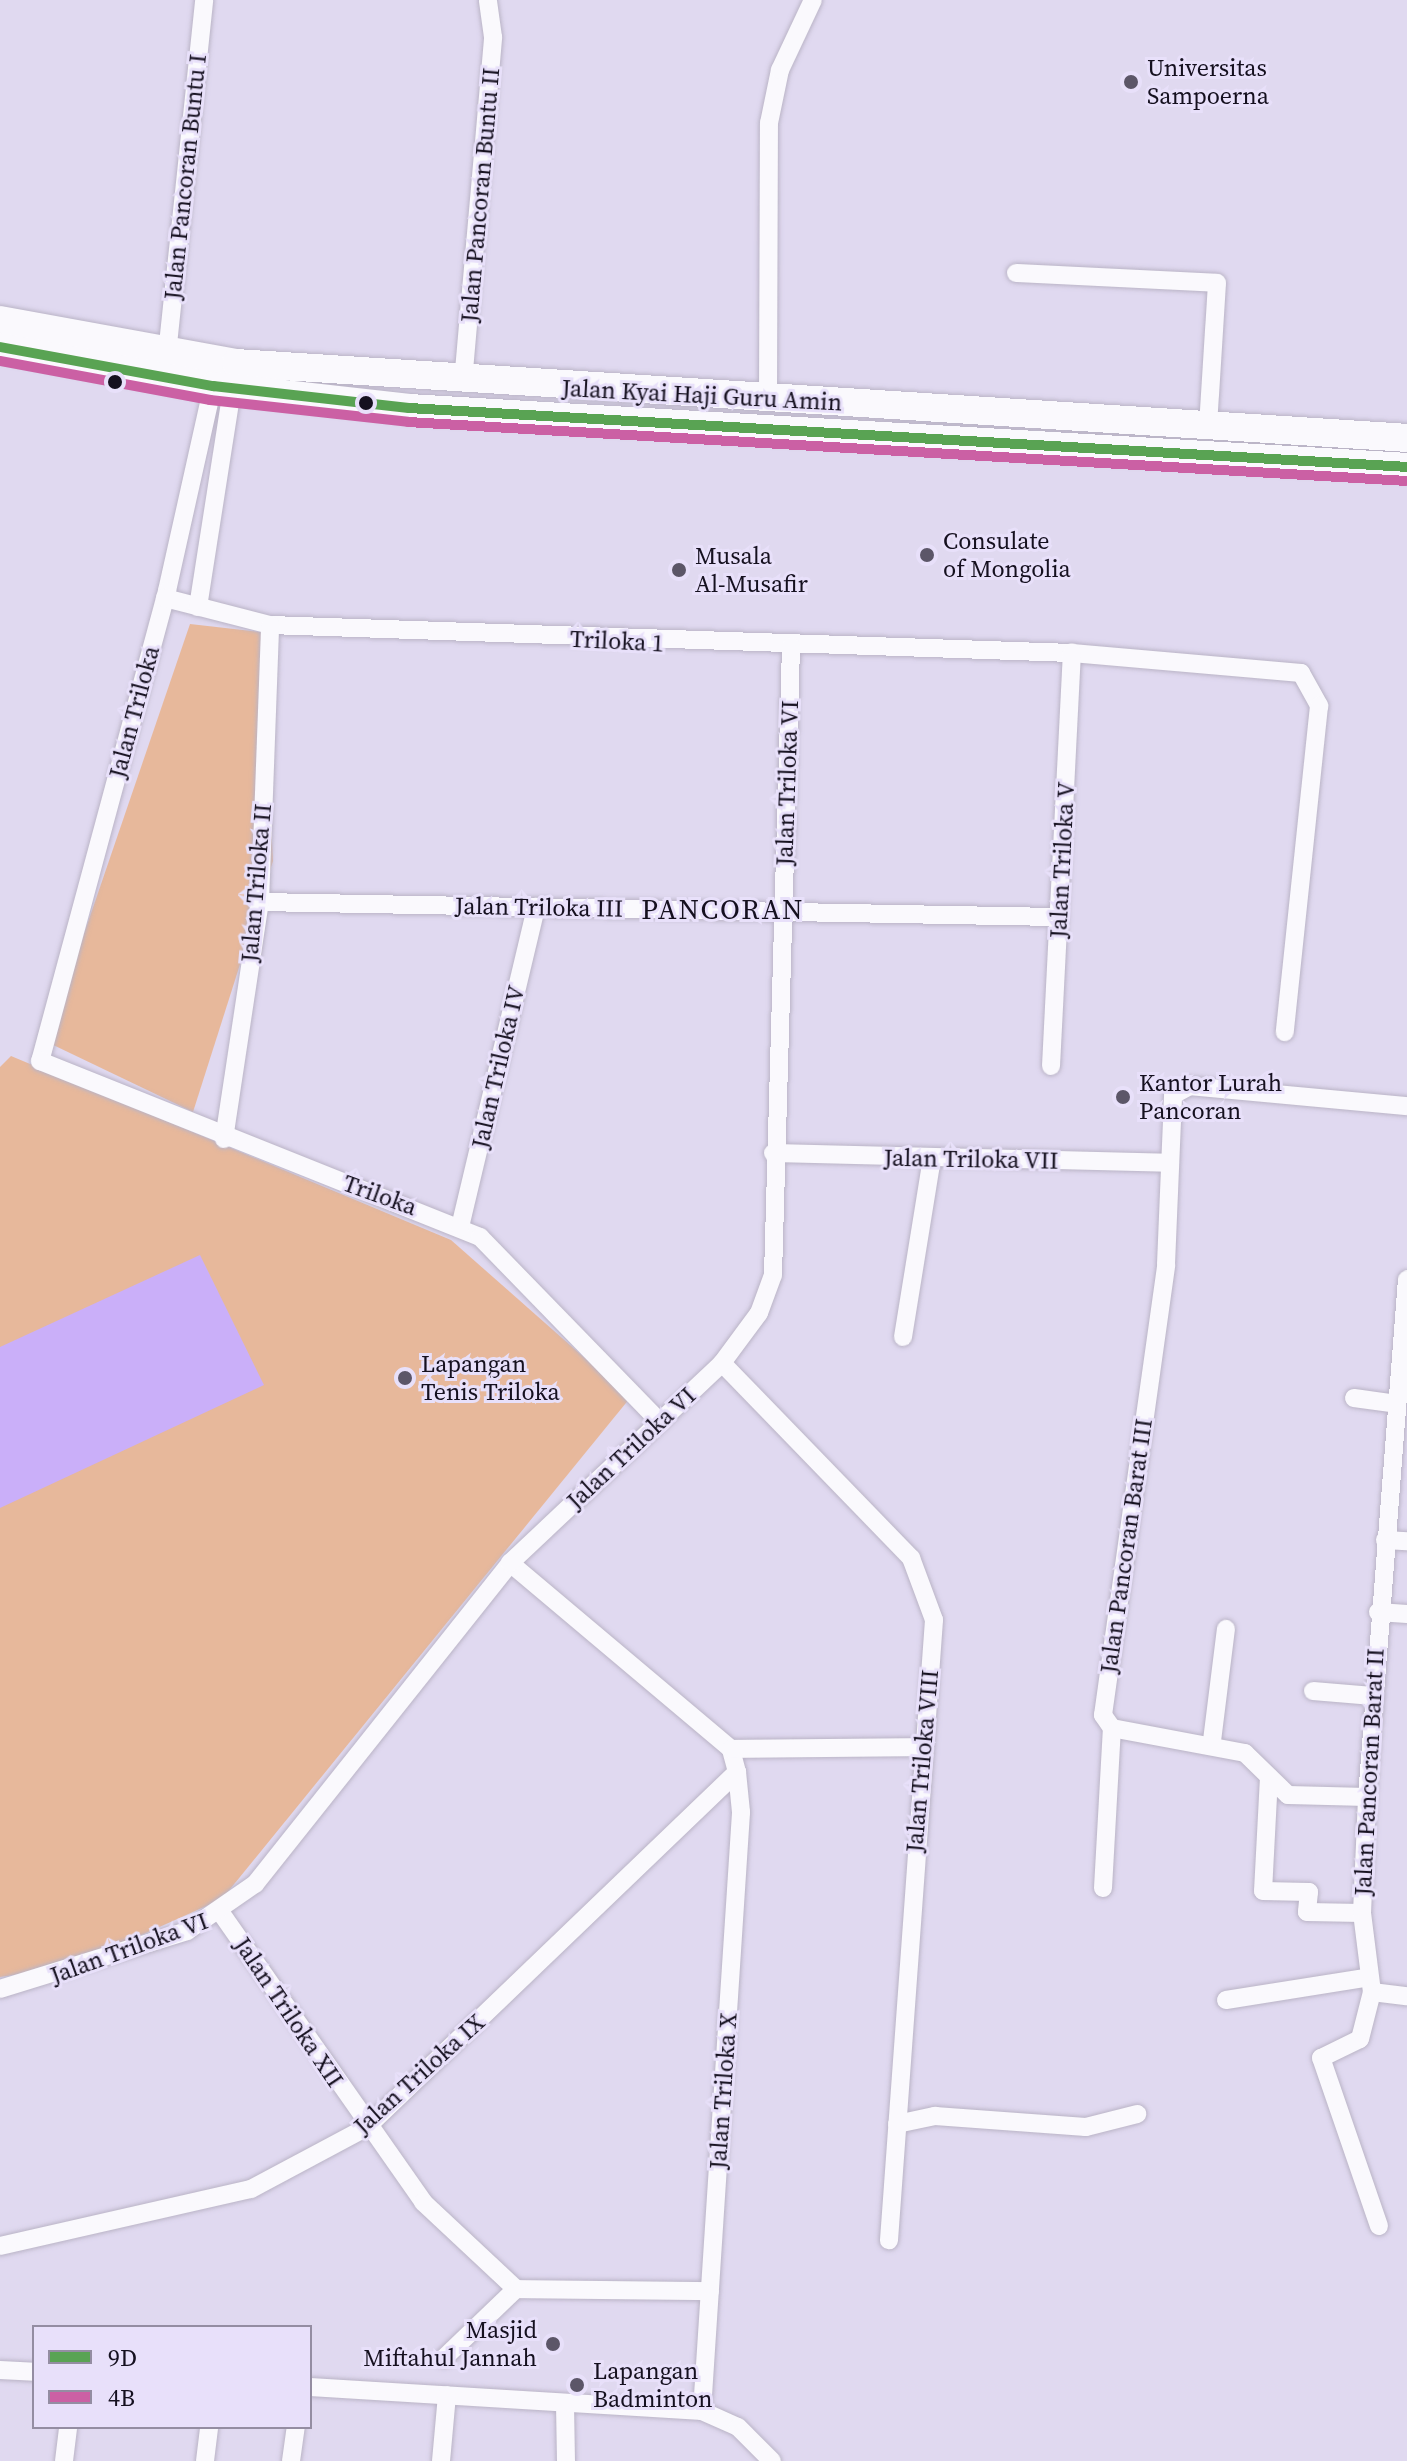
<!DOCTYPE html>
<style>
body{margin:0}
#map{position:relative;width:1407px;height:2461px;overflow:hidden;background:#e0d9f0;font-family:"Source Serif 4",serif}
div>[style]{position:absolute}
.green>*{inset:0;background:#e7b89b}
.water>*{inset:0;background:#caaff9}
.roads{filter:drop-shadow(0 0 2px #bab4c6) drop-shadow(0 0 2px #bab4c6)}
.minor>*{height:18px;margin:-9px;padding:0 9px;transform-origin:9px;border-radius:9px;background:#faf9fd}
.primary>*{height:28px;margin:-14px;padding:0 14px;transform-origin:14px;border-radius:14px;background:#faf9fd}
.bus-1>*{height:10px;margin:-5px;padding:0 5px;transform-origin:5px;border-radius:5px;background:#59a353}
.bus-2>*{height:10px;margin:-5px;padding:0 5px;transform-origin:5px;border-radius:5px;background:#cb60a4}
.dots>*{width:22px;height:22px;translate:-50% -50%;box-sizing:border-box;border:4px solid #e8e0fa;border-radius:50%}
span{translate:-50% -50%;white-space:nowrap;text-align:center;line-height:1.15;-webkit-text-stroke:6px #e8e0fa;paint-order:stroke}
.poi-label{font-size:24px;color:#15101f}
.left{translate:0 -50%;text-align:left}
.right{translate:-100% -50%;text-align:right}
.street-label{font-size:24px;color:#15101f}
.quarter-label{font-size:28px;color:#15101f;letter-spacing:2px}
.legend{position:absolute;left:32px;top:2325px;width:280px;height:104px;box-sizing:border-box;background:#e8e0fa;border:2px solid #948da2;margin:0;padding:10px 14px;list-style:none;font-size:24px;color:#15101f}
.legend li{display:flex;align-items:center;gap:16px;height:40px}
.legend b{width:40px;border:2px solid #948da2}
</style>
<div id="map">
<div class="green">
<div style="clip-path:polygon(190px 624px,261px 632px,273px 861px,193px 1112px,47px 1042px)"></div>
<div style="clip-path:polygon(11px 1056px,451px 1240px,630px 1398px,222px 1899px,70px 1967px,0 1977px,0 1067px)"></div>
</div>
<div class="water">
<div style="clip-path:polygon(200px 1255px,264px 1385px,0 1508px,0 1347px)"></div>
</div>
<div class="roads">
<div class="minor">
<div style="left:1016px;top:273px;width:201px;rotate:2.8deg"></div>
<div style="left:1217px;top:283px;width:143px;rotate:93.6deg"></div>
<div style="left:167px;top:354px;width:356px;rotate:-84deg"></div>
<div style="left:215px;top:376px;width:220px;rotate:102.6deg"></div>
<div style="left:167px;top:591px;width:487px;rotate:105.1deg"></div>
<div style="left:40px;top:1061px;width:474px;rotate:21.8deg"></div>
<div style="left:480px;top:1237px;width:255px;rotate:45.8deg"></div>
<div style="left:463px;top:382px;width:346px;rotate:-85deg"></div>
<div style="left:493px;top:37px;width:37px;rotate:-98deg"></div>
<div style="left:768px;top:398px;width:275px;rotate:-89.8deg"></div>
<div style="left:769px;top:123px;width:54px;rotate:-78.3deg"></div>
<div style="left:780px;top:70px;width:77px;rotate:-64.8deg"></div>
<div style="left:165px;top:598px;width:108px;rotate:14.4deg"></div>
<div style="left:270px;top:625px;width:802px;rotate:2deg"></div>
<div style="left:1072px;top:653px;width:230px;rotate:5deg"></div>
<div style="left:1301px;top:673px;width:38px;rotate:61deg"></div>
<div style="left:1319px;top:706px;width:328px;rotate:96deg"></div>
<div style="left:198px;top:607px;width:232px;rotate:-81.1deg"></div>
<div style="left:260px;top:902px;width:799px;rotate:1.08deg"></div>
<div style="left:1051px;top:1066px;width:414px;rotate:-87.1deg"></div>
<div style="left:224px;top:1139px;width:240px;rotate:-81.4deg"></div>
<div style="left:260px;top:902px;width:277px;rotate:-87.9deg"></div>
<div style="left:773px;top:1153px;width:396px;rotate:1.4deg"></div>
<div style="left:460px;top:1227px;width:329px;rotate:-76.6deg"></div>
<div style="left:903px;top:1337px;width:181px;rotate:-80.8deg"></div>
<div style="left:722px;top:1363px;width:272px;rotate:45.9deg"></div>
<div style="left:911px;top:1558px;width:66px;rotate:69.6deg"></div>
<div style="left:934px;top:1620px;width:622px;rotate:94.15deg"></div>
<div style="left:1354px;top:1398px;width:43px;rotate:7.9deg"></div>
<div style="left:1385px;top:1540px;width:22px;rotate:3deg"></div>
<div style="left:510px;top:1563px;width:289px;rotate:40.1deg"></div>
<div style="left:1378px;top:1612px;width:29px;rotate:4deg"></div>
<div style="left:1313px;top:1691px;width:60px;rotate:4.8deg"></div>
<div style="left:1212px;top:1741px;width:113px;rotate:-82.9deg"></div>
<div style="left:1269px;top:1777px;width:114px;rotate:93deg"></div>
<div style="left:1263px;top:1891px;width:46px;rotate:1.2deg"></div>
<div style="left:1309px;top:1892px;width:20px;rotate:96deg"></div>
<div style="left:1307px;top:1912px;width:55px;rotate:1deg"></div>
<div style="left:1367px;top:1797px;width:79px;rotate:-178.5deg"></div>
<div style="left:1288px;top:1795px;width:60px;rotate:-135.7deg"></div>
<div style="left:1245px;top:1753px;width:135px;rotate:-169.4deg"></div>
<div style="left:1112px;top:1728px;width:16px;rotate:-125deg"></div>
<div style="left:1103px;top:1715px;width:455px;rotate:-82deg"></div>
<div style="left:1166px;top:1264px;width:169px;rotate:-87.6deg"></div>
<div style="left:1173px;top:1095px;width:19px;rotate:-28deg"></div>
<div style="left:1190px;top:1086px;width:218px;rotate:5.3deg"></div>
<div style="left:1103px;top:1888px;width:160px;rotate:-86.8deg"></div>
<div style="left:221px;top:1913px;width:353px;rotate:55deg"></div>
<div style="left:423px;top:2202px;width:127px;rotate:43.1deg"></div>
<div style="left:516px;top:2289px;width:194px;rotate:0.6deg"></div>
<div style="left:0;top:1989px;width:196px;rotate:-17.2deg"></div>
<div style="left:187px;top:1931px;width:83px;rotate:-34.7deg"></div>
<div style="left:255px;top:1884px;width:410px;rotate:-51.5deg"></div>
<div style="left:510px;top:1563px;width:291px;rotate:-43.3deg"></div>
<div style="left:722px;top:1363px;width:62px;rotate:-53.5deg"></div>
<div style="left:759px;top:1313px;width:40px;rotate:-69.8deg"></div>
<div style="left:773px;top:1275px;width:629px;rotate:-88.36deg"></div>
<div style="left:1372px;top:1992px;width:35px;rotate:7deg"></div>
<div style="left:1226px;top:2000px;width:141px;rotate:-9deg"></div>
<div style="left:897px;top:2124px;width:39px;rotate:-12deg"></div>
<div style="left:935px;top:2116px;width:151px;rotate:4.2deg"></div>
<div style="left:1086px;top:2127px;width:53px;rotate:-14.3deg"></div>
<div style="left:1379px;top:2226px;width:178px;rotate:-109deg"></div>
<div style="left:1321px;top:2058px;width:43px;rotate:-26deg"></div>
<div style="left:1360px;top:2039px;width:49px;rotate:-75.7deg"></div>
<div style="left:1372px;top:1992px;width:80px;rotate:-97.2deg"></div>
<div style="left:1362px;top:1913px;width:116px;rotate:-87.5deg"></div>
<div style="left:1367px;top:1797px;width:519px;rotate:-85.58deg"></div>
<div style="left:0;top:2246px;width:257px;rotate:-12.8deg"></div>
<div style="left:251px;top:2189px;width:132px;rotate:-28.1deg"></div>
<div style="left:367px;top:2127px;width:513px;rotate:-43.81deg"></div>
<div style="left:737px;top:1772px;width:24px;rotate:-105deg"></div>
<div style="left:731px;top:1749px;width:192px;rotate:-0.6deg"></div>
<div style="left:444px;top:2358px;width:100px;rotate:-43.8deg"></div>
<div style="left:0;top:2370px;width:34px;rotate:3deg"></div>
<div style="left:310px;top:2387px;width:393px;rotate:3.5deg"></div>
<div style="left:702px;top:2411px;width:39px;rotate:24deg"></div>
<div style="left:738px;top:2427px;width:48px;rotate:45deg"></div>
<div style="left:565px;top:2404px;width:57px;rotate:89deg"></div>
<div style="left:702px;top:2411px;width:600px;rotate:-86.27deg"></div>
<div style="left:741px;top:1812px;width:40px;rotate:-95.7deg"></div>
<div style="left:64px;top:2461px;width:34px;rotate:-83deg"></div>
<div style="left:205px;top:2461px;width:34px;rotate:-83deg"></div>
<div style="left:291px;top:2461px;width:34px;rotate:-82deg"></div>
<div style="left:441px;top:2461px;width:66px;rotate:-84.8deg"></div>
</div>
<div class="primary">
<div style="left:0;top:320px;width:240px;rotate:10.3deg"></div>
<div style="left:236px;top:363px;width:1173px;rotate:3.66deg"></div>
<div style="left:0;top:347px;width:217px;rotate:10.4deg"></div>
<div style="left:213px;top:386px;width:197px;rotate:6.4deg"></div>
<div style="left:409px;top:408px;width:1000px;rotate:3.38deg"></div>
</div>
</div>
<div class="bus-1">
<div style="left:0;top:347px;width:217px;rotate:10.4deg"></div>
<div style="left:213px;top:386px;width:197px;rotate:6.4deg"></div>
<div style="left:409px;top:408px;width:1000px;rotate:3.38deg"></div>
</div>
<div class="bus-2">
<div style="left:0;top:361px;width:214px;rotate:10.5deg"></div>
<div style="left:210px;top:400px;width:199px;rotate:6.3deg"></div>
<div style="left:408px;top:422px;width:1000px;rotate:3.38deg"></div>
</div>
<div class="dots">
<div style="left:1131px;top:82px;background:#5c5668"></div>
<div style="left:115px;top:382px;background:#15101f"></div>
<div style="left:366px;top:403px;background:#15101f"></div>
<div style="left:927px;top:555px;background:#5c5668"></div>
<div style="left:679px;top:570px;background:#5c5668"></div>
<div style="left:1123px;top:1097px;background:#5c5668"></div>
<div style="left:405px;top:1378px;background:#5c5668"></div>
<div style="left:553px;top:2344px;background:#5c5668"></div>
<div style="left:577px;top:2385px;background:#5c5668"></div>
</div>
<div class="poi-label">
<span class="left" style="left:1147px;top:82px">Universitas<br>Sampoerna</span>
<span class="left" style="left:943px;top:555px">Consulate<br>of Mongolia</span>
<span class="left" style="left:695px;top:570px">Musala<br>Al-Musafir</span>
<span class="left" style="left:1139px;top:1097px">Kantor Lurah<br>Pancoran</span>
<span class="left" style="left:421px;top:1378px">Lapangan<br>Tenis Triloka</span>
<span class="right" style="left:537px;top:2344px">Masjid<br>Miftahul Jannah</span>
<span class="left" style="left:593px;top:2385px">Lapangan<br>Badminton</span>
</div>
<div class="street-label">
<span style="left:185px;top:177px;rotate:-84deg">Jalan Pancoran Buntu I</span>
<span style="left:480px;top:195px;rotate:-85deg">Jalan Pancoran Buntu II</span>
<span style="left:702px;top:395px;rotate:3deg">Jalan Kyai Haji Guru Amin</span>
<span style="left:617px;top:641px;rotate:3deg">Triloka 1</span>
<span style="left:134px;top:712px;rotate:-75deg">Jalan Triloka</span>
<span style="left:787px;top:783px;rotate:-88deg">Jalan Triloka VI</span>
<span style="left:1062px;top:860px;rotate:-87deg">Jalan Triloka V</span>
<span style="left:256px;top:883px;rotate:-85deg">Jalan Triloka II</span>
<span style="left:539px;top:907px;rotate:1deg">Jalan Triloka III</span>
<span style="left:498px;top:1067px;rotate:-77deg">Jalan Triloka IV</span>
<span style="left:971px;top:1159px;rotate:1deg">Jalan Triloka VII</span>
<span style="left:380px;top:1195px;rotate:20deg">Triloka</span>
<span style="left:631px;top:1448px;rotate:-43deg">Jalan Triloka VI</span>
<span style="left:1126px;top:1546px;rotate:-82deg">Jalan Pancoran Barat III</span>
<span style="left:922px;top:1761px;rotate:-85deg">Jalan Triloka VIII</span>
<span style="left:1369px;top:1772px;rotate:-87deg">Jalan Pancoran Barat II</span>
<span style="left:129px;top:1948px;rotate:-20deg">Jalan Triloka VI</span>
<span style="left:289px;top:2012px;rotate:56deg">Jalan Triloka XII</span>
<span style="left:419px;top:2074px;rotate:-42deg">Jalan Triloka IX</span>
<span style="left:723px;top:2091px;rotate:-86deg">Jalan Triloka X</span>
</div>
<div class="quarter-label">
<span style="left:723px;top:909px">PANCORAN</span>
</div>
<ul class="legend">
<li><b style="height:10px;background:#59a353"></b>9D</li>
<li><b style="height:10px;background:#cb60a4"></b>4B</li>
</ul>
</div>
